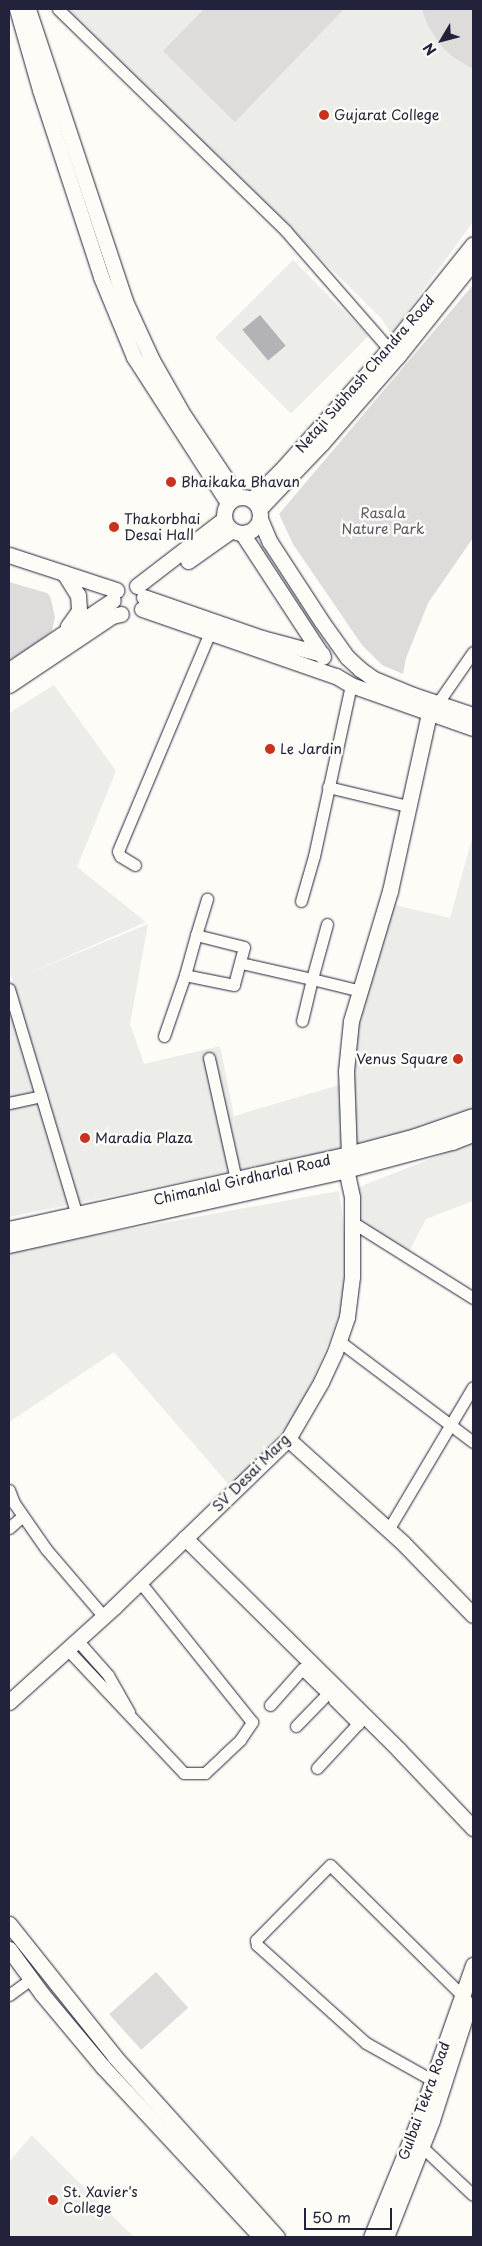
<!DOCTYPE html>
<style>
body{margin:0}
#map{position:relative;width:482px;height:2246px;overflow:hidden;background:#fdfcf7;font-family:"Playpen Sans",sans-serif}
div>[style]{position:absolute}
.built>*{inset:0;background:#ecece9;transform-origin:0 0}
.green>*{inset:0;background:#dddcdb;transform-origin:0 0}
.water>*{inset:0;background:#b2b2b7;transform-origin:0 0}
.roads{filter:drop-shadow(0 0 1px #22223b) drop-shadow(0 0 1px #22223b)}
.street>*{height:11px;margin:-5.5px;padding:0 5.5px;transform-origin:5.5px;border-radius:5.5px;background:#fdfcf7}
.secondary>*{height:15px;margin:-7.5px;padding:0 7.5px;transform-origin:7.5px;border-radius:7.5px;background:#fdfcf7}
.secondary>.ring{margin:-7.5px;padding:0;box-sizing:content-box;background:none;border:15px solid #fdfcf7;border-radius:50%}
.primary>*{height:18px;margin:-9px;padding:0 9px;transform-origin:9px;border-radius:9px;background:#fdfcf7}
.dots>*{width:14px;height:14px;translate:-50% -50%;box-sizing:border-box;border:2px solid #fdfcf7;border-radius:50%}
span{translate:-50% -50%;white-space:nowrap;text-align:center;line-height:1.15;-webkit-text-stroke:5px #fdfcf7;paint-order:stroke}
.poi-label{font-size:14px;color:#22223b}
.left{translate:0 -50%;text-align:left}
.right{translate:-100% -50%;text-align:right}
.street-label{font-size:14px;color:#22223b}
.park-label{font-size:14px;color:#5a5a6b}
.frame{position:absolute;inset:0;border:10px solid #22223b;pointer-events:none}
.north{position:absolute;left:417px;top:15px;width:50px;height:50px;-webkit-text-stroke:4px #fdfcf7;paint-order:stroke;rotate:233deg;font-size:14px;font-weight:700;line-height:20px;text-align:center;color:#22223b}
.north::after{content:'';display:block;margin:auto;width:18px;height:22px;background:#22223b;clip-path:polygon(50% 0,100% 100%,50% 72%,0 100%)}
.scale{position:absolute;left:304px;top:2208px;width:88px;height:22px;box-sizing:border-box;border:2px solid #22223b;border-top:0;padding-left:6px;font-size:15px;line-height:18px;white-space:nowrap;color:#22223b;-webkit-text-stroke:4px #fdfcf7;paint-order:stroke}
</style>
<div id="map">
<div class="built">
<div style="clip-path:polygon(67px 9px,473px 9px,473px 222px,391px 334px,381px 318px)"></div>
<div style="left:293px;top:260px;width:107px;height:110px;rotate:45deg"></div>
<div style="clip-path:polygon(54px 685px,116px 771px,77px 867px,146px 922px,25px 975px,148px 924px,130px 1024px,144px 1064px,220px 1046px,234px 1116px,339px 1085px,342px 1149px,9px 1217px,9px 977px,11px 981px,13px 981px,9px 972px,9px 713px)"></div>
<div style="clip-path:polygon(473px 835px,473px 1111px,353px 1148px,352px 1071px,357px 1019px,391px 904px,450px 918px)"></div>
<div style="clip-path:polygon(473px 1142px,473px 1201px,426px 1219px,409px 1252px,355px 1221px,354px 1189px)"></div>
<div style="clip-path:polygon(339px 1191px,345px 1235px,345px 1278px,340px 1314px,306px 1397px,292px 1421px,230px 1486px,114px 1352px,9px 1422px,9px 1251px)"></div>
<div style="clip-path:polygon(32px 2135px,134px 2237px,9px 2237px,9px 2162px)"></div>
</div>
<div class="green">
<div style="clip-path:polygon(204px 9px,344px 9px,235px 122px,163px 51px)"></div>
<div style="clip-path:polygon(422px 9px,473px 9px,473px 69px,453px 57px,443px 48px,428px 26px)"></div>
<div style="clip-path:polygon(473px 285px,473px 538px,428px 603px,406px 658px,403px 674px,382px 665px,362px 645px,293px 544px,279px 514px)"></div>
<div style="clip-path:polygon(9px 582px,47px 593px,50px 596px,55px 617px,52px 631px,44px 638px,9px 661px)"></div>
<div style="left:156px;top:1972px;width:48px;height:63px;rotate:48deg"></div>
</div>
<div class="water">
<div style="left:260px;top:315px;width:40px;height:23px;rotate:50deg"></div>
</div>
<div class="roads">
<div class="street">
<div style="left:58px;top:9px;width:318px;rotate:44.2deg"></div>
<div style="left:286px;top:231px;width:157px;rotate:48.9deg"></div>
<div style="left:437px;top:704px;width:63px;rotate:-55.3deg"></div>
<div style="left:328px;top:787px;width:82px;rotate:13.4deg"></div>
<div style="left:135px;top:865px;width:17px;rotate:-149deg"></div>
<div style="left:120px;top:856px;width:5px;rotate:-112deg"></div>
<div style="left:118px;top:851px;width:235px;rotate:-67.2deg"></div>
<div style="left:301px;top:901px;width:47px;rotate:-73.9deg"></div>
<div style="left:314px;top:856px;width:175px;rotate:-77.8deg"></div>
<div style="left:327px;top:924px;width:57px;rotate:105.3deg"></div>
<div style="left:312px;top:979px;width:50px;rotate:13.8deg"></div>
<div style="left:196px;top:935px;width:49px;rotate:14deg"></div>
<div style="left:244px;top:947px;width:39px;rotate:105deg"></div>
<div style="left:234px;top:985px;width:50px;rotate:-168.5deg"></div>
<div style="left:185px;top:975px;width:41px;rotate:-74.6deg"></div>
<div style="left:196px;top:935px;width:38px;rotate:-73deg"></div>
<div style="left:241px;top:963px;width:73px;rotate:12.7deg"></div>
<div style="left:312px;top:979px;width:43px;rotate:103.4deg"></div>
<div style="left:9px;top:989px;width:237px;rotate:73.3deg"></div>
<div style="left:164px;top:1036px;width:65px;rotate:-71deg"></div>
<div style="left:209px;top:1058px;width:125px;rotate:77.5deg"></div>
<div style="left:9px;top:1103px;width:33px;rotate:-12deg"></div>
<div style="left:352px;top:1222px;width:143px;rotate:32.1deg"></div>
<div style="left:339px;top:1341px;width:168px;rotate:37deg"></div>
<div style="left:9px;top:1490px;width:14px;rotate:69deg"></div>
<div style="left:14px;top:1503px;width:56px;rotate:55.2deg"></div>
<div style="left:46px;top:1549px;width:89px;rotate:49.5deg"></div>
<div style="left:9px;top:1528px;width:18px;rotate:-41deg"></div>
<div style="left:388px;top:1530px;width:166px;rotate:-59.3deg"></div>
<div style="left:77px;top:1640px;width:47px;rotate:48.5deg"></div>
<div style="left:108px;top:1675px;width:43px;rotate:60.4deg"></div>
<div style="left:67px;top:1649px;width:170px;rotate:46.7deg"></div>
<div style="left:184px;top:1773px;width:21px"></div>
<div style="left:205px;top:1773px;width:26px;rotate:-43deg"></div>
<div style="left:224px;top:1755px;width:22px;rotate:-43deg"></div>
<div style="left:240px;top:1740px;width:22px;rotate:-56deg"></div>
<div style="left:252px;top:1722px;width:179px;rotate:-128.7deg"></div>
<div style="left:334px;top:1700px;width:34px;rotate:45deg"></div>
<div style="left:270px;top:1705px;width:48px;rotate:-48.4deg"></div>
<div style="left:302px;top:1669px;width:35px;rotate:44deg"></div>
<div style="left:296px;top:1726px;width:52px;rotate:-45.8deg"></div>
<div style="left:317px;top:1768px;width:71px;rotate:-47.3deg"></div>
<div style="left:9px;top:1995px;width:27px;rotate:-36deg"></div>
<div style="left:432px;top:2080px;width:76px;rotate:-150.7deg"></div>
<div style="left:366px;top:2043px;width:147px;rotate:-138deg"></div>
<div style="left:257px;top:1945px;width:5px;rotate:-101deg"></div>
<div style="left:256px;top:1940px;width:105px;rotate:-45.4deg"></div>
<div style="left:330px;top:1865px;width:191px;rotate:44.6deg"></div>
<div style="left:421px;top:2146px;width:71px;rotate:43.3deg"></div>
</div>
<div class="secondary">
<div style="left:17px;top:9px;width:84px;rotate:74.1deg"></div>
<div style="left:40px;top:90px;width:197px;rotate:71.9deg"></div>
<div style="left:101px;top:277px;width:87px;rotate:67.6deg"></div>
<div style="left:134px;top:357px;width:174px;rotate:57.2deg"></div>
<div style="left:28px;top:9px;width:308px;rotate:71.6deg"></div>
<div style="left:125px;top:301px;width:65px;rotate:65.4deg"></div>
<div style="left:152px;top:360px;width:64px;rotate:60.3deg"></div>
<div style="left:184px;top:416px;width:97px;rotate:56.3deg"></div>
<div class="ring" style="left:224px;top:497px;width:21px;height:21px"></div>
<div style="left:252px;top:499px;width:45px;rotate:-45deg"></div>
<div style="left:284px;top:467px;width:158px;rotate:-48.3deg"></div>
<div style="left:389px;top:349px;width:134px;rotate:-51.3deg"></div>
<div style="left:260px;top:508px;width:90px;rotate:-46.4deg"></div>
<div style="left:322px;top:443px;width:116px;rotate:-48.9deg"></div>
<div style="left:398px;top:356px;width:120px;rotate:-51.4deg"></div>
<div style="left:260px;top:519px;width:25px;rotate:67deg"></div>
<div style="left:270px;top:542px;width:95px;rotate:57deg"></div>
<div style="left:322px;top:622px;width:43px;rotate:54.5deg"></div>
<div style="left:347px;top:657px;width:18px;rotate:43deg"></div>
<div style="left:360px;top:669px;width:17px;rotate:36deg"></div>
<div style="left:374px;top:679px;width:42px;rotate:22.3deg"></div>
<div style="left:413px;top:695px;width:63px;rotate:18.4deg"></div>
<div style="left:242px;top:533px;width:148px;rotate:56.8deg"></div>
<div style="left:9px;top:555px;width:113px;rotate:18.1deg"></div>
<div style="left:188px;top:561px;width:54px;rotate:-35.2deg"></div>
<div style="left:64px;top:573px;width:26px;rotate:58deg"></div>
<div style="left:78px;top:595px;width:16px;rotate:86deg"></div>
<div style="left:79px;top:611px;width:19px;rotate:126deg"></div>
<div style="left:137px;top:586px;width:110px;rotate:-37.6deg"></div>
<div style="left:144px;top:597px;width:125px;rotate:19.2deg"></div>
<div style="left:262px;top:638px;width:62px;rotate:14.9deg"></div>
<div style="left:142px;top:609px;width:205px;rotate:19.1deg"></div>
<div style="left:336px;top:676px;width:17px;rotate:31deg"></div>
<div style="left:351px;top:685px;width:129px;rotate:19.4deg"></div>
<div style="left:9px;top:670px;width:125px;rotate:-33.9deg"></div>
<div style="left:9px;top:685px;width:124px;rotate:-33.8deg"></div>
<div style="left:112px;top:616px;width:9px;rotate:-13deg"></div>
<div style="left:349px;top:1156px;width:85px;rotate:-92deg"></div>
<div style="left:346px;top:1071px;width:50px;rotate:-84.3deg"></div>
<div style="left:351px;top:1021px;width:136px;rotate:-73.3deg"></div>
<div style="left:390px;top:891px;width:182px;rotate:-77.6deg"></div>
<div style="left:288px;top:1439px;width:155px;rotate:42.1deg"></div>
<div style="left:403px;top:1543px;width:100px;rotate:45.8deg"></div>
<div style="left:185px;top:1538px;width:301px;rotate:44.7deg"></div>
<div style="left:399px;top:1750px;width:108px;rotate:46.5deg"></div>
<div style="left:9px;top:1702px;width:142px;rotate:-42.1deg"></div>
<div style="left:114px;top:1607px;width:242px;rotate:-44deg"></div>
<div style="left:288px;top:1439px;width:66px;rotate:-59.9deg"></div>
<div style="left:321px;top:1382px;width:33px;rotate:-65deg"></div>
<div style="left:335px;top:1352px;width:37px;rotate:-71deg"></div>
<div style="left:347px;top:1317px;width:40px;rotate:-82.9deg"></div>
<div style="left:352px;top:1277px;width:80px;rotate:-90deg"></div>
<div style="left:352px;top:1197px;width:29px;rotate:-102deg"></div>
<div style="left:9px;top:1924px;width:170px;rotate:51.4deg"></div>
<div style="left:115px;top:2057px;width:242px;rotate:48deg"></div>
<div style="left:9px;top:1949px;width:56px;rotate:53.7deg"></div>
<div style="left:42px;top:1994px;width:95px;rotate:50.1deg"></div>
<div style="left:103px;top:2067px;width:232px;rotate:47.1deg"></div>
<div style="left:371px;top:2237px;width:119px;rotate:-67.8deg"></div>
<div style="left:416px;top:2127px;width:172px;rotate:-70.6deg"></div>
<div style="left:386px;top:2237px;width:126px;rotate:-68.5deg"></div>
<div style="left:432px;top:2120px;width:121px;rotate:-72.2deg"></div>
</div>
<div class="primary">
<div style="left:9px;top:1231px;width:348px;rotate:-12.4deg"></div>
<div style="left:349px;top:1156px;width:69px;rotate:-15deg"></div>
<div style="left:416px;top:1138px;width:60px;rotate:-19.3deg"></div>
<div style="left:9px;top:1244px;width:345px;rotate:-12.5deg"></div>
<div style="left:346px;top:1169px;width:110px;rotate:-14.8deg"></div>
<div style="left:452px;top:1141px;width:22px;rotate:-21deg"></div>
</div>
</div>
<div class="dots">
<div style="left:324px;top:115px;background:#c8321e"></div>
<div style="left:171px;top:482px;background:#c8321e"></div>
<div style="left:114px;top:527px;background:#c8321e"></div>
<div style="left:270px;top:749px;background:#c8321e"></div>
<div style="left:458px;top:1059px;background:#c8321e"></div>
<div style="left:85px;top:1138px;background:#c8321e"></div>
<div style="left:53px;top:2200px;background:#c8321e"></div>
</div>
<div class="poi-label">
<span class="left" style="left:334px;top:115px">Gujarat College</span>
<span class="left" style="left:181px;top:482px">Bhaikaka Bhavan</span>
<span class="left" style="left:124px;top:527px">Thakorbhai<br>Desai Hall</span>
<span class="left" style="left:280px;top:749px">Le Jardin</span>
<span class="right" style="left:448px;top:1059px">Venus Square</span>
<span class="left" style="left:95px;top:1138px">Maradia Plaza</span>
<span class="left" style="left:63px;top:2200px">St. Xavier's<br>College</span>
</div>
<div class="street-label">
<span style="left:365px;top:374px;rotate:-49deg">Netaji Subhash Chandra Road</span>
<span style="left:242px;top:1180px;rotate:-13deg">Chimanlal Girdharlal Road</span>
<span style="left:251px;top:1473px;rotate:-45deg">SV Desai Marg</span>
<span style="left:424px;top:2101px;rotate:-70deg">Gulbai Tekra Road</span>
</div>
<div class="park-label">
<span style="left:383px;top:521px">Rasala<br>Nature Park</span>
</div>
<div class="frame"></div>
<div class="north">N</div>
<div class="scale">50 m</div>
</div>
